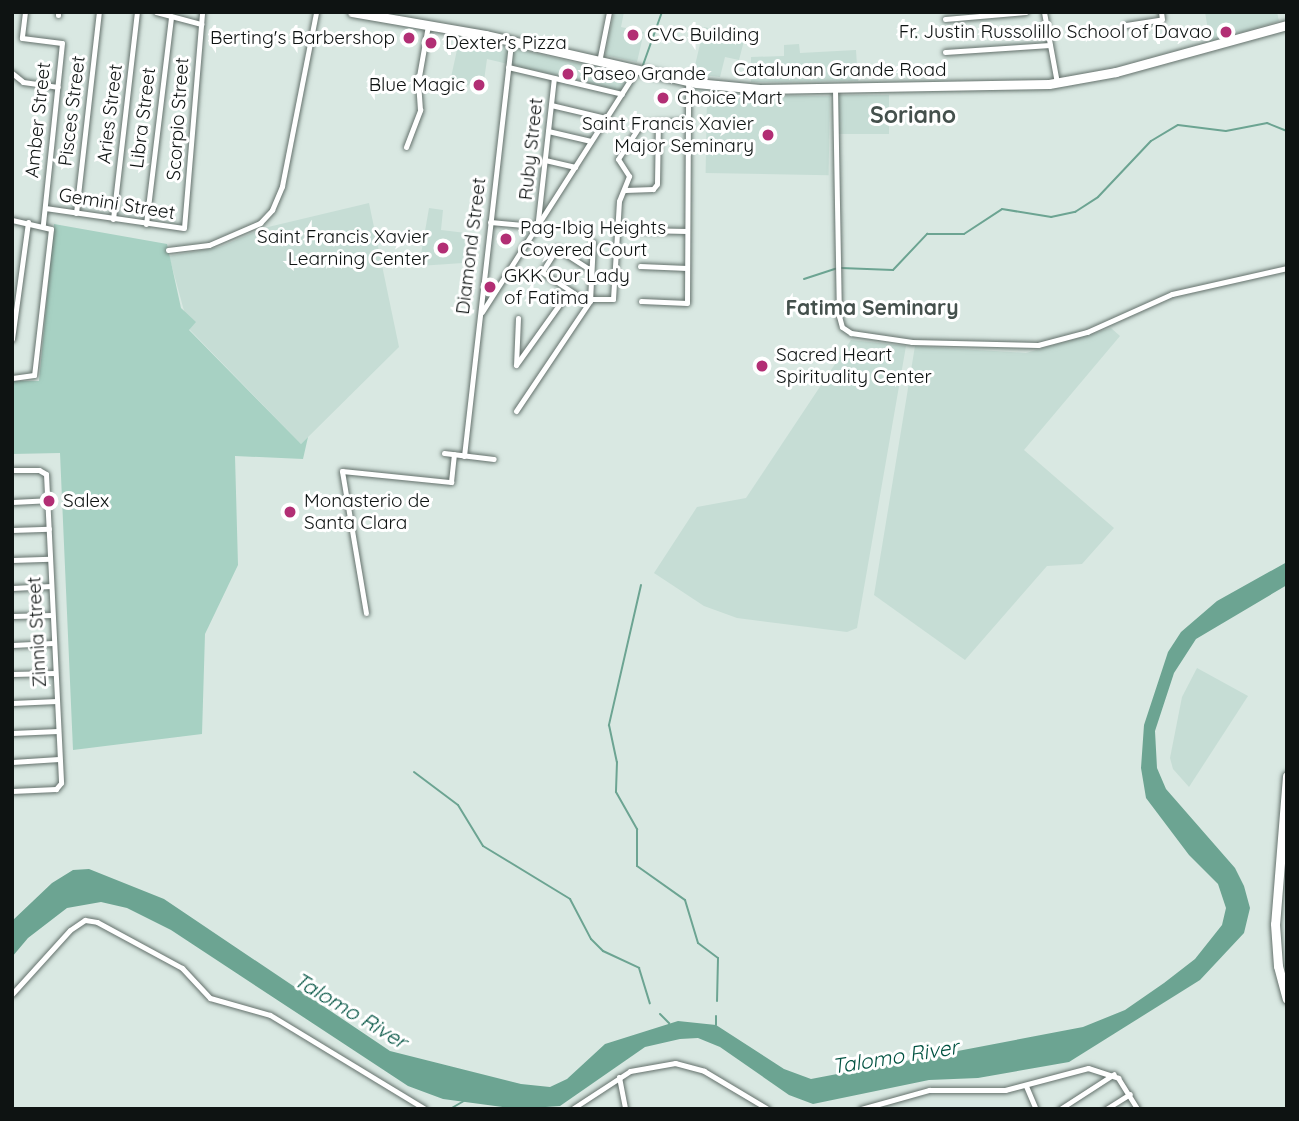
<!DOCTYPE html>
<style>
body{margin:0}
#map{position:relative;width:1299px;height:1121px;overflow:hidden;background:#d9e8e2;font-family:Quicksand,sans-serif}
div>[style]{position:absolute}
.built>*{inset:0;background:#c6ddd5;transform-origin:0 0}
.green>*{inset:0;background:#a7d1c3}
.water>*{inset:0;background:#6ca492}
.stream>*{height:2px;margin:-1px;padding:0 1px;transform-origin:1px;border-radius:1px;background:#6ca492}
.roads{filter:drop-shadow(0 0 2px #64716c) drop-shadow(0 0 2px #64716c)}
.minor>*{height:5px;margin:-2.5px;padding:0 2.5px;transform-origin:2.5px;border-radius:2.5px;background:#fff}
.primary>*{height:9px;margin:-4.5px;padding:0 4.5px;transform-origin:4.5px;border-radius:4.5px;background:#fff}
.trunk>*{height:9px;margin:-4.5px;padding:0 4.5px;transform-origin:4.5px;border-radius:4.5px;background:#fff}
.dots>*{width:19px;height:19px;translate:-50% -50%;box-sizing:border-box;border:4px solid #fff;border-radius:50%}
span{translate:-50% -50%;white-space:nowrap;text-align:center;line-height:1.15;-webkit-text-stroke:6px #fff;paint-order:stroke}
.poi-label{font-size:19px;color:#0e1312}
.right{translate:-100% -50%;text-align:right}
.left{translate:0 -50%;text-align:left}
.street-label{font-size:19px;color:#0e1312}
.neighbourhood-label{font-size:21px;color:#44504c;font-weight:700}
.water-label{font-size:21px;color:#005241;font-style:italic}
.quarter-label{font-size:23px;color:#44504c;font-weight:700}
.frame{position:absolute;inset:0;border:14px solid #0e1312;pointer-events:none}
</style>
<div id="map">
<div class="built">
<div style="clip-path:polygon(614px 12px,624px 12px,621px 27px,644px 32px,637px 62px,605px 55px)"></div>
<div style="clip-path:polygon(1205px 12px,1277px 12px,1279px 21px,1210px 42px)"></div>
<div style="clip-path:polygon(704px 27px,745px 37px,739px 60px,725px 57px,720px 77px,693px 74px)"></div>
<div style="clip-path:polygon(460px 36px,488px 42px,631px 76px,621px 91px,487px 59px,483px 88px,450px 82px)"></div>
<div style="clip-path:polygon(799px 44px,800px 53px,856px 50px,858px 81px,751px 82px,751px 57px,784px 56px,784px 45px)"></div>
<div style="left:707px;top:94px;width:123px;height:79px;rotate:1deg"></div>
<div style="left:889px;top:95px;width:39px;height:50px;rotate:90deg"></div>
<div style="clip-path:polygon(369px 203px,399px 347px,301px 444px,189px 329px,169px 256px,220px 247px,264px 228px)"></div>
<div style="clip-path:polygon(429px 208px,443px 210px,441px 230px,466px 233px,463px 263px,419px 266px)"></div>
<div style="clip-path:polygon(1111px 328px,1120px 336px,1024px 450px,1114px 528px,1082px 564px,1047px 566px,965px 660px,874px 595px,915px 346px,1026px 353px)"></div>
<div style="clip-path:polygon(851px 340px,906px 346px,857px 628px,847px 632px,737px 618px,704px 606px,654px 573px,697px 507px,746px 498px)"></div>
<div style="clip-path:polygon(1197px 668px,1248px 696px,1189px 787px,1173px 769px,1170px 758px,1182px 697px)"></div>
</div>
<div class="green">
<div style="clip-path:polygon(54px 224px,167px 244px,181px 308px,196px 322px,189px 330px,301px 444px,308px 437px,303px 459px,235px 456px,238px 565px,205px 634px,202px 734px,73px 750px,60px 453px,12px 454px,12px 381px,39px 381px)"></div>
</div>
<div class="water">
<div style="clip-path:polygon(1287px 562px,1287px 585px,1196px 639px,1174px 673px,1155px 731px,1157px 768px,1166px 789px,1235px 868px,1244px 886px,1250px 908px,1244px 933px,1200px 980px,1069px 1062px,978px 1078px,929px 1080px,813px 1104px,789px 1095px,720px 1047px,698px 1038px,680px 1039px,645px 1047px,560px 1106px,517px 1109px,443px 1099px,408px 1086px,171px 930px,127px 908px,101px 902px,67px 908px,28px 938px,12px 957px,12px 921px,52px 883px,73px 870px,89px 869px,164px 899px,390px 1051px,521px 1084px,550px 1087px,567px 1079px,605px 1044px,678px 1021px,716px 1025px,784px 1069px,811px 1079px,1083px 1027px,1125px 1010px,1164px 983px,1195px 959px,1222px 925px,1226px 908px,1218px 884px,1189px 855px,1146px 798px,1141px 768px,1144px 725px,1168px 652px,1181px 632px,1217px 601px)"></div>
</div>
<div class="stream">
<div style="left:643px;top:65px;width:56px;rotate:-70.3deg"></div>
<div style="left:841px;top:268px;width:52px;rotate:2.2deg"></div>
<div style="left:893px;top:270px;width:50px;rotate:-46.6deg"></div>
<div style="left:927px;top:234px;width:37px"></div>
<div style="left:964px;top:234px;width:45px;rotate:-33.3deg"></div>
<div style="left:1002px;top:209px;width:50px;rotate:9.3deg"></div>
<div style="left:1051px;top:217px;width:25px;rotate:-12deg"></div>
<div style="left:1075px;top:212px;width:27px;rotate:-33deg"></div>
<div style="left:1098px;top:197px;width:77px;rotate:-46.6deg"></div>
<div style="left:1151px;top:141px;width:31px;rotate:-31deg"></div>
<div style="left:1178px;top:125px;width:48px;rotate:7.1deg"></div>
<div style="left:1226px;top:131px;width:42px;rotate:-11deg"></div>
<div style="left:1267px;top:123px;width:22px;rotate:22deg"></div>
<div style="left:804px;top:279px;width:33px;rotate:-18deg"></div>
<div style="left:641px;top:585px;width:144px;rotate:102.9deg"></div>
<div style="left:609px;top:725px;width:38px;rotate:78deg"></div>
<div style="left:617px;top:762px;width:30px;rotate:92deg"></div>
<div style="left:616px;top:792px;width:43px;rotate:60.4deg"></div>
<div style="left:637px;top:829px;width:37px;rotate:90deg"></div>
<div style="left:637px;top:866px;width:59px;rotate:35.3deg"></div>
<div style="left:685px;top:900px;width:45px;rotate:73.2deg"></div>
<div style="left:698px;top:943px;width:25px;rotate:37deg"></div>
<div style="left:718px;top:958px;width:43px;rotate:91.3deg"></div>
<div style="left:414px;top:772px;width:55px;rotate:36.9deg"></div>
<div style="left:458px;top:805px;width:48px;rotate:58.6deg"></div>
<div style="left:483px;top:846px;width:102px;rotate:31.3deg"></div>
<div style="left:570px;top:899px;width:45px;rotate:62.3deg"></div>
<div style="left:591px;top:939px;width:17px;rotate:45deg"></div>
<div style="left:603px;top:951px;width:40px;rotate:25deg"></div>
<div style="left:639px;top:968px;width:37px;rotate:73deg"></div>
<div style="left:660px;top:1014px;width:13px;rotate:45deg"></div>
<div style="left:716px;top:1025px;width:9px;rotate:-90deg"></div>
<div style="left:450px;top:1109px;width:16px;rotate:-30deg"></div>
</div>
<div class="roads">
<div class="minor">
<div style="left:25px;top:12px;width:26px;rotate:97deg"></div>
<div style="left:22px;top:38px;width:40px;rotate:7.1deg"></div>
<div style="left:62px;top:43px;width:183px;rotate:96deg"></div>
<div style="left:156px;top:12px;width:47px;rotate:14.9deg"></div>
<div style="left:1044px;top:12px;width:72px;rotate:79.6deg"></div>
<div style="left:58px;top:15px;width:3px;rotate:-90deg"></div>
<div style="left:945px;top:19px;width:81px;rotate:-4.9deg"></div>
<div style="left:1126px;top:25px;width:36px;rotate:-9deg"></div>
<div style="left:1162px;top:19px;width:7px;rotate:-98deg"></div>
<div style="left:945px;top:52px;width:105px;rotate:-3.8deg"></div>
<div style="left:599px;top:62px;width:51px;rotate:-78.7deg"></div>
<div style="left:508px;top:67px;width:117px;rotate:13.3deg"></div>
<div style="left:12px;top:73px;width:14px;rotate:39deg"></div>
<div style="left:23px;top:82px;width:35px;rotate:8deg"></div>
<div style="left:835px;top:89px;width:227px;rotate:89deg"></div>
<div style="left:839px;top:316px;width:11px;rotate:75deg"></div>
<div style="left:842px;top:327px;width:11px;rotate:34deg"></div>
<div style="left:851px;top:333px;width:62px;rotate:8.4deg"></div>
<div style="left:912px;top:342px;width:126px;rotate:1.4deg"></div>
<div style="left:1038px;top:345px;width:51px;rotate:-14.9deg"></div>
<div style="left:1087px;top:332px;width:93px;rotate:-24.1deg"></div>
<div style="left:1172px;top:294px;width:118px;rotate:-12.7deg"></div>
<div style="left:551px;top:105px;width:57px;rotate:13.3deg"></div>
<div style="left:548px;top:131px;width:44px;rotate:13.1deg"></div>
<div style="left:406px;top:147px;width:40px;rotate:-69deg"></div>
<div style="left:420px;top:110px;width:28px;rotate:-94deg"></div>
<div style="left:418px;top:82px;width:58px;rotate:-80deg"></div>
<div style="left:545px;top:160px;width:31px;rotate:13deg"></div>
<div style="left:625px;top:190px;width:28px;rotate:-2deg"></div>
<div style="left:653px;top:189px;width:6px;rotate:-51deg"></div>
<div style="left:657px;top:184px;width:62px;rotate:-89.1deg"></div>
<div style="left:45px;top:208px;width:140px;rotate:8.2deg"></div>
<div style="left:184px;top:228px;width:217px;rotate:-85.2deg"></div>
<div style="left:76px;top:213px;width:202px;rotate:-83.5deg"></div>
<div style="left:113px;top:219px;width:208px;rotate:-83.4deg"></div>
<div style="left:12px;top:220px;width:40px;rotate:13deg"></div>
<div style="left:51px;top:229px;width:147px;rotate:96.6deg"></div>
<div style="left:34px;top:375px;width:22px;rotate:172deg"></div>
<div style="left:538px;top:220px;width:143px;rotate:-83.6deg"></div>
<div style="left:490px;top:222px;width:46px;rotate:5deg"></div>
<div style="left:146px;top:224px;width:209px;rotate:-83.1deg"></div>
<div style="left:639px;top:230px;width:48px;rotate:1.2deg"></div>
<div style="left:168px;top:250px;width:41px;rotate:-7deg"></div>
<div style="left:209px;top:245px;width:56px;rotate:-23.3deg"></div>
<div style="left:260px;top:223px;width:18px;rotate:-47deg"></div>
<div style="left:272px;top:210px;width:26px;rotate:-67deg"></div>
<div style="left:282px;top:186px;width:177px;rotate:-78.9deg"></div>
<div style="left:640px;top:266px;width:47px;rotate:2.4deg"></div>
<div style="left:589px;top:269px;width:38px;rotate:-147deg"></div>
<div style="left:557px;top:248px;width:28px;rotate:122deg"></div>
<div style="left:542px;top:272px;width:49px;rotate:33.4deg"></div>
<div style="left:583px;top:299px;width:30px"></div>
<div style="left:613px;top:299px;width:98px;rotate:-86.5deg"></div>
<div style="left:619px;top:201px;width:27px;rotate:-68deg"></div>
<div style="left:629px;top:176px;width:20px;rotate:-123deg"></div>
<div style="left:618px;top:159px;width:42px;rotate:-56.7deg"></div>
<div style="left:641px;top:124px;width:47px;rotate:-3.7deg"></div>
<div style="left:641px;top:301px;width:46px;rotate:2.5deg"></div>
<div style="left:687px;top:303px;width:221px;rotate:-89.7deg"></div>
<div style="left:482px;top:312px;width:287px;rotate:-57.4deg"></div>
<div style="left:518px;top:318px;width:47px;rotate:92.4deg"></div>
<div style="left:516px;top:365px;width:91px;rotate:-54.4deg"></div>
<div style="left:12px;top:339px;width:118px;rotate:-82.2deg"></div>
<div style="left:516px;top:411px;width:133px;rotate:-56.1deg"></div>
<div style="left:590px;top:301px;width:59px;rotate:-87.1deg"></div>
<div style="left:444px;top:453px;width:50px;rotate:6.8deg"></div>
<div style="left:464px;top:456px;width:418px;rotate:-83.5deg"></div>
<div style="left:12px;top:470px;width:27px"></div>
<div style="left:39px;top:470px;width:8px;rotate:30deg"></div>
<div style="left:46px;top:474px;width:309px;rotate:87.2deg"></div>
<div style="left:61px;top:783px;width:8px;rotate:130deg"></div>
<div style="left:56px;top:789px;width:44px;rotate:177.4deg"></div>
<div style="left:12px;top:502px;width:35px;rotate:-3deg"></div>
<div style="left:12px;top:530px;width:37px;rotate:-2deg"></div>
<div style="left:12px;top:560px;width:38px;rotate:-2deg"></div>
<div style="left:12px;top:588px;width:39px;rotate:-3deg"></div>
<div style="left:366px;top:613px;width:144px;rotate:-99.6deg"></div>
<div style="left:342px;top:471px;width:110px;rotate:5.8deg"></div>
<div style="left:451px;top:482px;width:28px;rotate:-84deg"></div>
<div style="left:12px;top:616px;width:40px;rotate:-1.4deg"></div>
<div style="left:12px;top:645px;width:41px;rotate:-2.8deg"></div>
<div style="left:12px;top:674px;width:43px;rotate:-1.3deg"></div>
<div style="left:12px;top:703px;width:45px;rotate:-2.5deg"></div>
<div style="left:12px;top:733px;width:46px;rotate:-2.5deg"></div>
<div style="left:12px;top:762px;width:47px;rotate:-3.7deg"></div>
<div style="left:12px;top:994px;width:86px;rotate:-47.8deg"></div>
<div style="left:70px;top:930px;width:18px;rotate:-34deg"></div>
<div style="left:85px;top:920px;width:12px;rotate:9deg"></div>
<div style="left:97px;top:922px;width:97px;rotate:28.4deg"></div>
<div style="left:182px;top:968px;width:41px;rotate:47deg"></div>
<div style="left:210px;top:998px;width:62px;rotate:15.8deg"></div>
<div style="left:270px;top:1015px;width:181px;rotate:31.2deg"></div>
<div style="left:619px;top:1077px;width:33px;rotate:79deg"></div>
<div style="left:1026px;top:1086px;width:25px;rotate:67deg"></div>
<div style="left:572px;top:1109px;width:69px;rotate:-33.2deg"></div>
<div style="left:630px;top:1071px;width:46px;rotate:-10.1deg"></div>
<div style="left:675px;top:1063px;width:30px;rotate:15deg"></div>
<div style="left:704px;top:1071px;width:74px;rotate:30.7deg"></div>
<div style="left:861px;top:1109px;width:71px;rotate:-15.6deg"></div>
<div style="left:929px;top:1090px;width:76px"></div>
<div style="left:1005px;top:1090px;width:86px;rotate:-14.8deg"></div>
<div style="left:1088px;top:1068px;width:32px;rotate:18deg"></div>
<div style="left:1118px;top:1078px;width:36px;rotate:58deg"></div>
<div style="left:1060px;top:1109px;width:64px;rotate:-32.9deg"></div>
<div style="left:1106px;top:1109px;width:28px;rotate:-32deg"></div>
</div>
<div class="primary">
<div style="left:352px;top:12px;width:135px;rotate:9.8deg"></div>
<div style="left:485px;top:35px;width:216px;rotate:12.8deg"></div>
<div style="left:696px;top:83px;width:64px;rotate:5.4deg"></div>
<div style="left:760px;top:89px;width:289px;rotate:-1deg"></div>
<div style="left:1049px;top:84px;width:68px;rotate:-10.2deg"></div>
<div style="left:1116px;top:72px;width:177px;rotate:-15.4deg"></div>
</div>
<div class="trunk">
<div style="left:1287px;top:776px;width:148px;rotate:94.6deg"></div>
<div style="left:1275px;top:924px;width:42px;rotate:85.9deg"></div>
<div style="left:1278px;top:966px;width:34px;rotate:75deg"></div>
</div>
</div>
<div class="dots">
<div style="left:1226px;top:32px;background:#b22e74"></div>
<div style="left:633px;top:35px;background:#b22e74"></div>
<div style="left:409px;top:38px;background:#b22e74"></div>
<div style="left:431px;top:43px;background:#b22e74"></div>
<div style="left:568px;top:74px;background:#b22e74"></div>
<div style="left:479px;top:85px;background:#b22e74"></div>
<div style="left:663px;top:98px;background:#b22e74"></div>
<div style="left:768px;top:135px;background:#b22e74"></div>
<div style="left:506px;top:239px;background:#b22e74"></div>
<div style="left:443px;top:248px;background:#b22e74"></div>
<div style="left:490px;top:287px;background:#b22e74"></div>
<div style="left:762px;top:366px;background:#b22e74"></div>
<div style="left:49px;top:501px;background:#b22e74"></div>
<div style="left:290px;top:512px;background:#b22e74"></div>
</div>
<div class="poi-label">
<span class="right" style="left:1212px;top:32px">Fr. Justin Russolillo School of Davao</span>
<span class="left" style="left:647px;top:35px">CVC Building</span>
<span class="right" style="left:395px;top:38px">Berting's Barbershop</span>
<span class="left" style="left:445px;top:43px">Dexter's Pizza</span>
<span class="left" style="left:582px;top:74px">Paseo Grande</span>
<span class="right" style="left:465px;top:85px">Blue Magic</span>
<span class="left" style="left:677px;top:98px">Choice Mart</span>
<span class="right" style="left:754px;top:135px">Saint Francis Xavier<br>Major Seminary</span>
<span class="left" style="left:520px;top:239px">Pag-Ibig Heights<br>Covered Court</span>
<span class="right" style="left:429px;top:248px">Saint Francis Xavier<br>Learning Center</span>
<span class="left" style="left:504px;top:287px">GKK Our Lady<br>of Fatima</span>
<span class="left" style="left:776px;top:366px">Sacred Heart<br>Spirituality Center</span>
<span class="left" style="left:63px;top:501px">Salex</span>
<span class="left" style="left:304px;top:512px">Monasterio de<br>Santa Clara</span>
</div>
<div class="street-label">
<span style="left:840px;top:70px">Catalunan Grande Road</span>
<span style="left:72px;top:111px;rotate:-83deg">Pisces Street</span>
<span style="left:110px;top:114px;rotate:-83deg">Aries Street</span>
<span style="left:143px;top:118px;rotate:-83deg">Libra Street</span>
<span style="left:178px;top:119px;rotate:-86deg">Scorpio Street</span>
<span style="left:38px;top:120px;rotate:-84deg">Amber Street</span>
<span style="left:531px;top:149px;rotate:-84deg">Ruby Street</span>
<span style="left:117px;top:204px;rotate:9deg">Gemini Street</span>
<span style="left:471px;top:246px;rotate:-83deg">Diamond Street</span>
<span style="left:37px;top:632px;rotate:-93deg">Zinnia Street</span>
</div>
<div class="neighbourhood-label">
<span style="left:872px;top:307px">Fatima Seminary</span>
</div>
<div class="water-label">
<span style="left:351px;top:1010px;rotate:31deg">Talomo River</span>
<span style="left:895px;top:1056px;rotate:-9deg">Talomo River</span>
</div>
<div class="quarter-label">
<span style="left:913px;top:115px">Soriano</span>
</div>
<div class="frame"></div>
</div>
